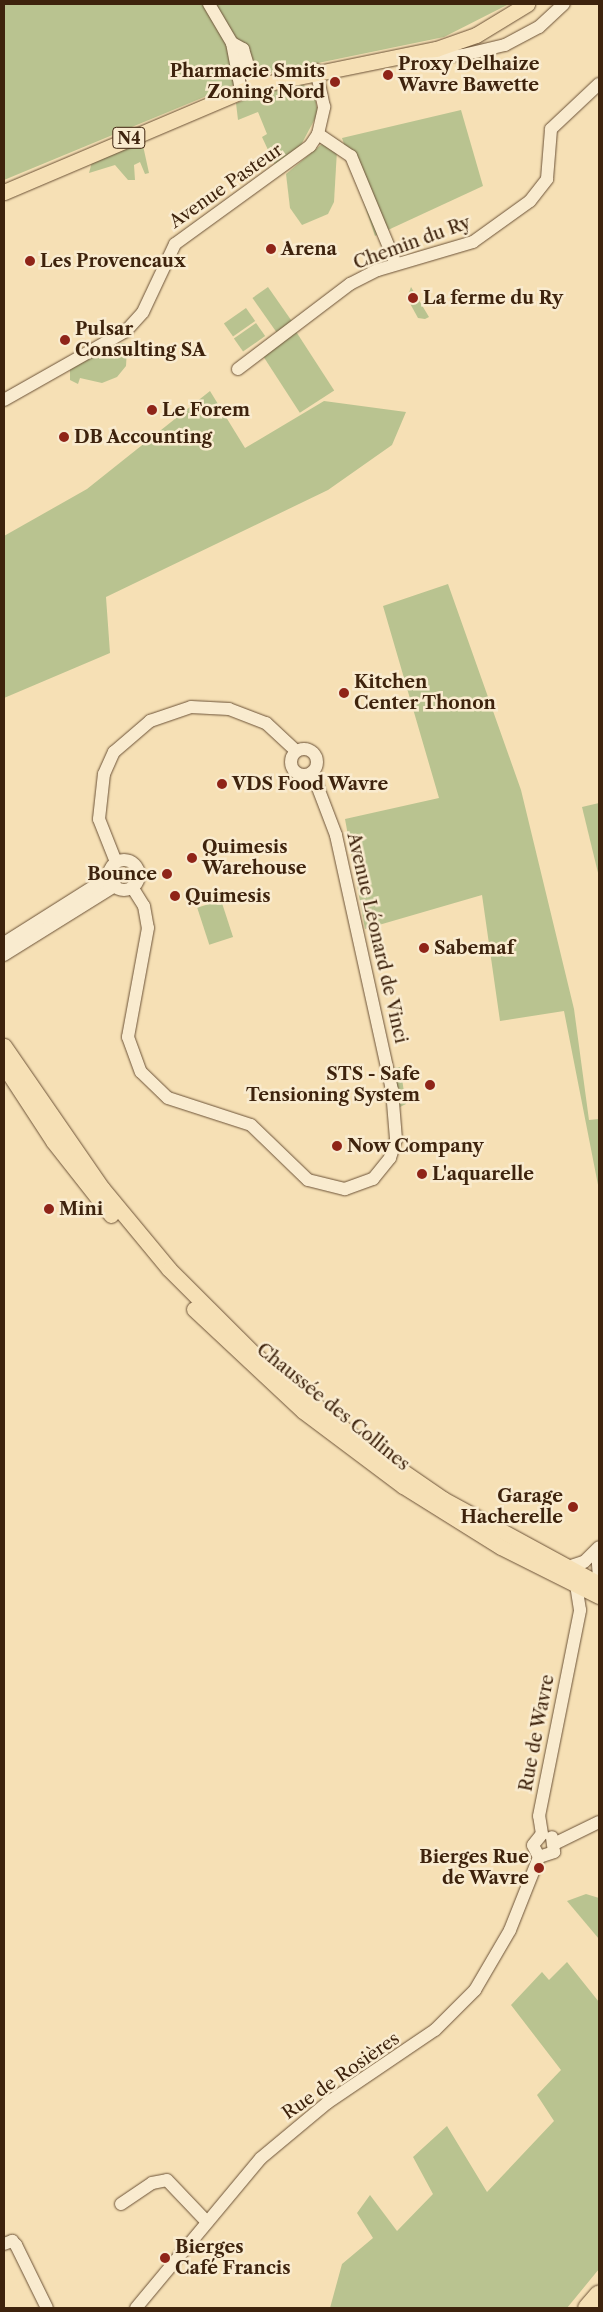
<!DOCTYPE html>
<meta charset="utf-8">
<style>
body{margin:0}
#map{position:relative;width:603px;height:2312px;overflow:hidden;background:#f6e0b5;font-family:"Libre Caslon Text",serif}
div>[style]{position:absolute}
.green>*{inset:0;background:#b9c390;transform-origin:0 0}
.roads{filter:drop-shadow(0 0 1px #6c5237) drop-shadow(0 0 1px #6c5237)}
.minor>*{height:12px;margin:-6px;padding:0 6px;transform-origin:6px;border-radius:6px;background:#f9ebcf}
.minor>.ring{margin:-6px;padding:0;box-sizing:content-box;background:none;border:12px solid #f9ebcf;border-radius:50%}
.major>*{height:15px;margin:-7.5px;padding:0 7.5px;transform-origin:7.5px;border-radius:7.5px;background:#f6e0b5}
.highway>*{height:18px;margin:-9px;padding:0 9px;transform-origin:9px;border-radius:9px;background:#f6e0b5}
.dots>*{width:14px;height:14px;translate:-50% -50%;box-sizing:border-box;border:2px solid #f9ebcf;border-radius:50%}
span{translate:-50% -50%;white-space:nowrap;text-align:center;line-height:1.15;-webkit-text-stroke:5px #f9ebcf;paint-order:stroke}
.shield-label span{padding:1px 4px;background:#f9ebcf;border:1px solid;border-radius:4px;-webkit-text-stroke-width:0}
.shield-label{font-size:16px;color:#3e230d;font-weight:700}
.poi-label{font-size:18px;color:#3e230d;font-weight:700}
.left{translate:0 -50%;text-align:left}
.right{translate:-100% -50%;text-align:right}
.street-label{font-size:18px;color:#3e230d}
.frame{position:absolute;inset:0;border:5px solid #3e230d;pointer-events:none}
</style>
<div id="map">
<div class="green">
<div style="clip-path:polygon(4px 4px,509px 4px,444px 37px,255px 76px,4px 180px)"></div>
<div style="clip-path:polygon(295px 84px,304px 85px,315px 97px,318px 113px,301px 145px,275px 165px,262px 137px,267px 134px,258px 112px,238px 120px,236px 103px)"></div>
<div style="clip-path:polygon(461px 110px,483px 186px,375px 236px,342px 138px)"></div>
<div style="clip-path:polygon(142px 141px,149px 173px,145px 174px,140px 162px,134px 165px,135px 180px,128px 180px,115px 165px,89px 173px,92px 162px)"></div>
<div style="clip-path:polygon(322px 144px,337px 150px,334px 202px,328px 214px,302px 225px,290px 208px,286px 174px)"></div>
<div style="left:268px;top:287px;width:42px;height:19px;rotate:55deg"></div>
<div style="clip-path:polygon(411px 287px,429px 317px,425px 319px,418px 318px,407px 298px)"></div>
<div style="left:246px;top:308px;width:16px;height:27px;rotate:55deg"></div>
<div style="left:256px;top:323px;width:16px;height:27px;rotate:55deg"></div>
<div style="left:295px;top:330px;width:72px;height:41px;rotate:57deg"></div>
<div style="clip-path:polygon(120px 343px,126px 343px,112px 351px,115px 358px,125px 353px,122px 348px,129px 344px,131px 347px,127px 349px,126px 366px,117px 377px,102px 383px,80px 378px,78px 384px,70px 380px,70px 369px)"></div>
<div style="clip-path:polygon(210px 391px,245px 448px,324px 401px,406px 412px,392px 445px,328px 490px,106px 597px,110px 653px,4px 698px,4px 536px,87px 489px)"></div>
<div style="clip-path:polygon(448px 584px,521px 790px,574px 1009px,589px 1120px,599px 1119px,599px 1190px,564px 1011px,500px 1021px,482px 895px,365px 929px,345px 819px,439px 798px,383px 606px)"></div>
<div style="clip-path:polygon(599px 803px,599px 877px,582px 807px)"></div>
<div style="left:221px;top:900px;width:39px;height:25px;rotate:72deg"></div>
<div style="clip-path:polygon(400px 1067px,406px 1104px,400px 1107px,393px 1068px)"></div>
<div style="clip-path:polygon(586px 1894px,599px 1898px,599px 1939px,567px 1901px)"></div>
<div style="clip-path:polygon(567px 1962px,599px 2002px,599px 2269px,567px 2308px,330px 2308px,342px 2264px,373px 2238px,357px 2213px,370px 2195px,397px 2231px,433px 2194px,413px 2157px,447px 2126px,487px 2192px,554px 2121px,537px 2095px,561px 2070px,511px 2005px,542px 1972px,549px 1980px)"></div>
</div>
<div class="roads">
<div class="minor">
<div style="left:209px;top:4px;width:45px;rotate:59.5deg"></div>
<div style="left:232px;top:43px;width:48px;rotate:79.2deg"></div>
<div style="left:232px;top:43px;width:13px;rotate:29deg"></div>
<div style="left:243px;top:49px;width:39px;rotate:73deg"></div>
<div style="left:424px;top:56px;width:39px;rotate:-1deg"></div>
<div style="left:463px;top:55px;width:43px;rotate:-13.4deg"></div>
<div style="left:505px;top:45px;width:38px;rotate:-28deg"></div>
<div style="left:539px;top:27px;width:34px;rotate:-43deg"></div>
<div style="left:318px;top:134px;width:40px;rotate:34deg"></div>
<div style="left:351px;top:156px;width:117px;rotate:67.4deg"></div>
<div style="left:238px;top:369px;width:141px;rotate:-37.2deg"></div>
<div style="left:350px;top:284px;width:31px;rotate:-27deg"></div>
<div style="left:378px;top:270px;width:99px;rotate:-16.4deg"></div>
<div style="left:473px;top:242px;width:70px;rotate:-35.7deg"></div>
<div style="left:530px;top:201px;width:28px;rotate:-52deg"></div>
<div style="left:547px;top:179px;width:50px;rotate:-85.4deg"></div>
<div style="left:551px;top:129px;width:66px;rotate:-43.2deg"></div>
<div style="left:4px;top:400px;width:140px;rotate:-29.5deg"></div>
<div style="left:126px;top:331px;width:25px;rotate:-48deg"></div>
<div style="left:143px;top:312px;width:75px;rotate:-64.8deg"></div>
<div style="left:175px;top:244px;width:167px;rotate:-36deg"></div>
<div style="left:310px;top:146px;width:14px;rotate:-56deg"></div>
<div style="left:318px;top:134px;width:28px;rotate:-77deg"></div>
<div style="left:324px;top:107px;width:38px;rotate:-102deg"></div>
<div class="ring" style="left:291px;top:749px;width:14px;height:14px"></div>
<div class="ring" style="left:109px;top:860px;width:18px;height:18px"></div>
<div style="left:116px;top:862px;width:46px;rotate:-111.6deg"></div>
<div style="left:99px;top:819px;width:45px;rotate:-83.7deg"></div>
<div style="left:104px;top:774px;width:24px;rotate:-66deg"></div>
<div style="left:114px;top:752px;width:48px;rotate:-40.7deg"></div>
<div style="left:150px;top:721px;width:43px;rotate:-18.9deg"></div>
<div style="left:191px;top:707px;width:38px;rotate:3deg"></div>
<div style="left:229px;top:709px;width:40px;rotate:21deg"></div>
<div style="left:266px;top:723px;width:41px;rotate:43deg"></div>
<div style="left:132px;top:887px;width:22px;rotate:58deg"></div>
<div style="left:144px;top:906px;width:22px;rotate:80deg"></div>
<div style="left:148px;top:928px;width:111px;rotate:100.4deg"></div>
<div style="left:128px;top:1037px;width:37px;rotate:70deg"></div>
<div style="left:141px;top:1072px;width:37px;rotate:44deg"></div>
<div style="left:168px;top:1098px;width:87px;rotate:18deg"></div>
<div style="left:251px;top:1125px;width:79px;rotate:44deg"></div>
<div style="left:308px;top:1180px;width:38px;rotate:14deg"></div>
<div style="left:345px;top:1189px;width:30px;rotate:-20deg"></div>
<div style="left:373px;top:1179px;width:27px;rotate:-51deg"></div>
<div style="left:390px;top:1158px;width:20px;rotate:-72deg"></div>
<div style="left:396px;top:1139px;width:49px;rotate:-94.7deg"></div>
<div style="left:392px;top:1090px;width:261px;rotate:-102.4deg"></div>
<div style="left:336px;top:835px;width:67px;rotate:-110.9deg"></div>
<div style="left:4px;top:943px;width:125px;rotate:-32.3deg"></div>
<div style="left:4px;top:955px;width:131px;rotate:-31.9deg"></div>
<div style="left:597px;top:1550px;width:26px;rotate:86deg"></div>
<div style="left:565px;top:1568px;width:20px;rotate:-18deg"></div>
<div style="left:584px;top:1562px;width:21px;rotate:-45deg"></div>
<div style="left:542px;top:1834px;width:18px;rotate:-99deg"></div>
<div style="left:539px;top:1816px;width:210px;rotate:-78.7deg"></div>
<div style="left:580px;top:1610px;width:24px;rotate:-99deg"></div>
<div style="left:556px;top:1843px;width:48px;rotate:-26deg"></div>
<div style="left:539px;top:1857px;width:16px;rotate:-18deg"></div>
<div style="left:554px;top:1852px;width:15px;rotate:-98deg"></div>
<div style="left:539px;top:1857px;width:13px;rotate:-117deg"></div>
<div style="left:533px;top:1845px;width:14px;rotate:-51deg"></div>
<div style="left:121px;top:2204px;width:37px;rotate:-34deg"></div>
<div style="left:152px;top:2183px;width:15px;rotate:-11deg"></div>
<div style="left:167px;top:2180px;width:58px;rotate:46.4deg"></div>
<div style="left:4px;top:2244px;width:9px;rotate:-21deg"></div>
<div style="left:12px;top:2241px;width:6px;rotate:45deg"></div>
<div style="left:16px;top:2245px;width:70px;rotate:63.8deg"></div>
<div style="left:136px;top:2308px;width:195px;rotate:-50.2deg"></div>
<div style="left:261px;top:2158px;width:86px;rotate:-39.8deg"></div>
<div style="left:327px;top:2103px;width:130px;rotate:-34.1deg"></div>
<div style="left:435px;top:2030px;width:57px;rotate:-45deg"></div>
<div style="left:475px;top:1990px;width:69px;rotate:-59.7deg"></div>
<div style="left:510px;top:1930px;width:79px;rotate:-68.3deg"></div>
</div>
<div class="major">
<div style="left:4px;top:192px;width:272px;rotate:-23deg"></div>
<div style="left:254px;top:86px;width:186px;rotate:-11.5deg"></div>
<div style="left:436px;top:49px;width:42px;rotate:-19.3deg"></div>
<div style="left:476px;top:35px;width:60px;rotate:-31.3deg"></div>
<div style="left:4px;top:1046px;width:173px;rotate:55.4deg"></div>
<div style="left:102px;top:1188px;width:105px;rotate:50.4deg"></div>
<div style="left:169px;top:1269px;width:120px;rotate:45deg"></div>
<div style="left:254px;top:1354px;width:138px;rotate:39.7deg"></div>
<div style="left:360px;top:1442px;width:101px;rotate:34.5deg"></div>
<div style="left:443px;top:1499px;width:178px;rotate:28.6deg"></div>
<div style="left:4px;top:1066px;width:90px;rotate:56.8deg"></div>
<div style="left:53px;top:1141px;width:94px;rotate:51.9deg"></div>
<div style="left:194px;top:1309px;width:149px;rotate:43.1deg"></div>
<div style="left:303px;top:1411px;width:125px;rotate:36.9deg"></div>
<div style="left:403px;top:1486px;width:115px;rotate:31.9deg"></div>
<div style="left:501px;top:1547px;width:110px;rotate:26.6deg"></div>
</div>
<div class="highway">
<div style="left:587px;top:2308px;width:18px;rotate:-49deg"></div>
</div>
</div>
<div class="dots">
<div style="left:388px;top:75px;background:#8f2418"></div>
<div style="left:335px;top:82px;background:#8f2418"></div>
<div style="left:271px;top:249px;background:#8f2418"></div>
<div style="left:30px;top:261px;background:#8f2418"></div>
<div style="left:413px;top:298px;background:#8f2418"></div>
<div style="left:65px;top:340px;background:#8f2418"></div>
<div style="left:152px;top:410px;background:#8f2418"></div>
<div style="left:64px;top:437px;background:#8f2418"></div>
<div style="left:344px;top:693px;background:#8f2418"></div>
<div style="left:222px;top:784px;background:#8f2418"></div>
<div style="left:192px;top:858px;background:#8f2418"></div>
<div style="left:167px;top:874px;background:#8f2418"></div>
<div style="left:175px;top:896px;background:#8f2418"></div>
<div style="left:424px;top:948px;background:#8f2418"></div>
<div style="left:430px;top:1085px;background:#8f2418"></div>
<div style="left:337px;top:1146px;background:#8f2418"></div>
<div style="left:422px;top:1174px;background:#8f2418"></div>
<div style="left:49px;top:1209px;background:#8f2418"></div>
<div style="left:573px;top:1507px;background:#8f2418"></div>
<div style="left:539px;top:1868px;background:#8f2418"></div>
<div style="left:165px;top:2258px;background:#8f2418"></div>
</div>
<div class="shield-label">
<span style="left:129px;top:138px">N4</span>
</div>
<div class="poi-label">
<span class="left" style="left:398px;top:75px">Proxy Delhaize<br>Wavre Bawette</span>
<span class="right" style="left:325px;top:82px">Pharmacie Smits<br>Zoning Nord</span>
<span class="left" style="left:281px;top:249px">Arena</span>
<span class="left" style="left:40px;top:261px">Les Provencaux</span>
<span class="left" style="left:423px;top:298px">La ferme du Ry</span>
<span class="left" style="left:75px;top:340px">Pulsar<br>Consulting SA</span>
<span class="left" style="left:162px;top:410px">Le Forem</span>
<span class="left" style="left:74px;top:437px">DB Accounting</span>
<span class="left" style="left:354px;top:693px">Kitchen<br>Center Thonon</span>
<span class="left" style="left:232px;top:784px">VDS Food Wavre</span>
<span class="left" style="left:202px;top:858px">Quimesis<br>Warehouse</span>
<span class="right" style="left:157px;top:874px">Bounce</span>
<span class="left" style="left:185px;top:896px">Quimesis</span>
<span class="left" style="left:434px;top:948px">Sabemaf</span>
<span class="right" style="left:420px;top:1085px">STS - Safe<br>Tensioning System</span>
<span class="left" style="left:347px;top:1146px">Now Company</span>
<span class="left" style="left:432px;top:1174px">L'aquarelle</span>
<span class="left" style="left:59px;top:1209px">Mini</span>
<span class="right" style="left:563px;top:1507px">Garage<br>Hacherelle</span>
<span class="right" style="left:529px;top:1868px">Bierges Rue<br>de Wavre</span>
<span class="left" style="left:175px;top:2258px">Bierges<br>Café Francis</span>
</div>
<div class="street-label">
<span style="left:226px;top:186px;rotate:-35deg">Avenue Pasteur</span>
<span style="left:412px;top:243px;rotate:-20deg">Chemin du Ry</span>
<span style="left:377px;top:938px;rotate:77deg">Avenue Léonard de Vinci</span>
<span style="left:333px;top:1407px;rotate:39deg">Chaussée des Collines</span>
<span style="left:537px;top:1733px;rotate:-79deg">Rue de Wavre</span>
<span style="left:341px;top:2076px;rotate:-35deg">Rue de Rosières</span>
</div>
<div class="frame"></div>
</div>
